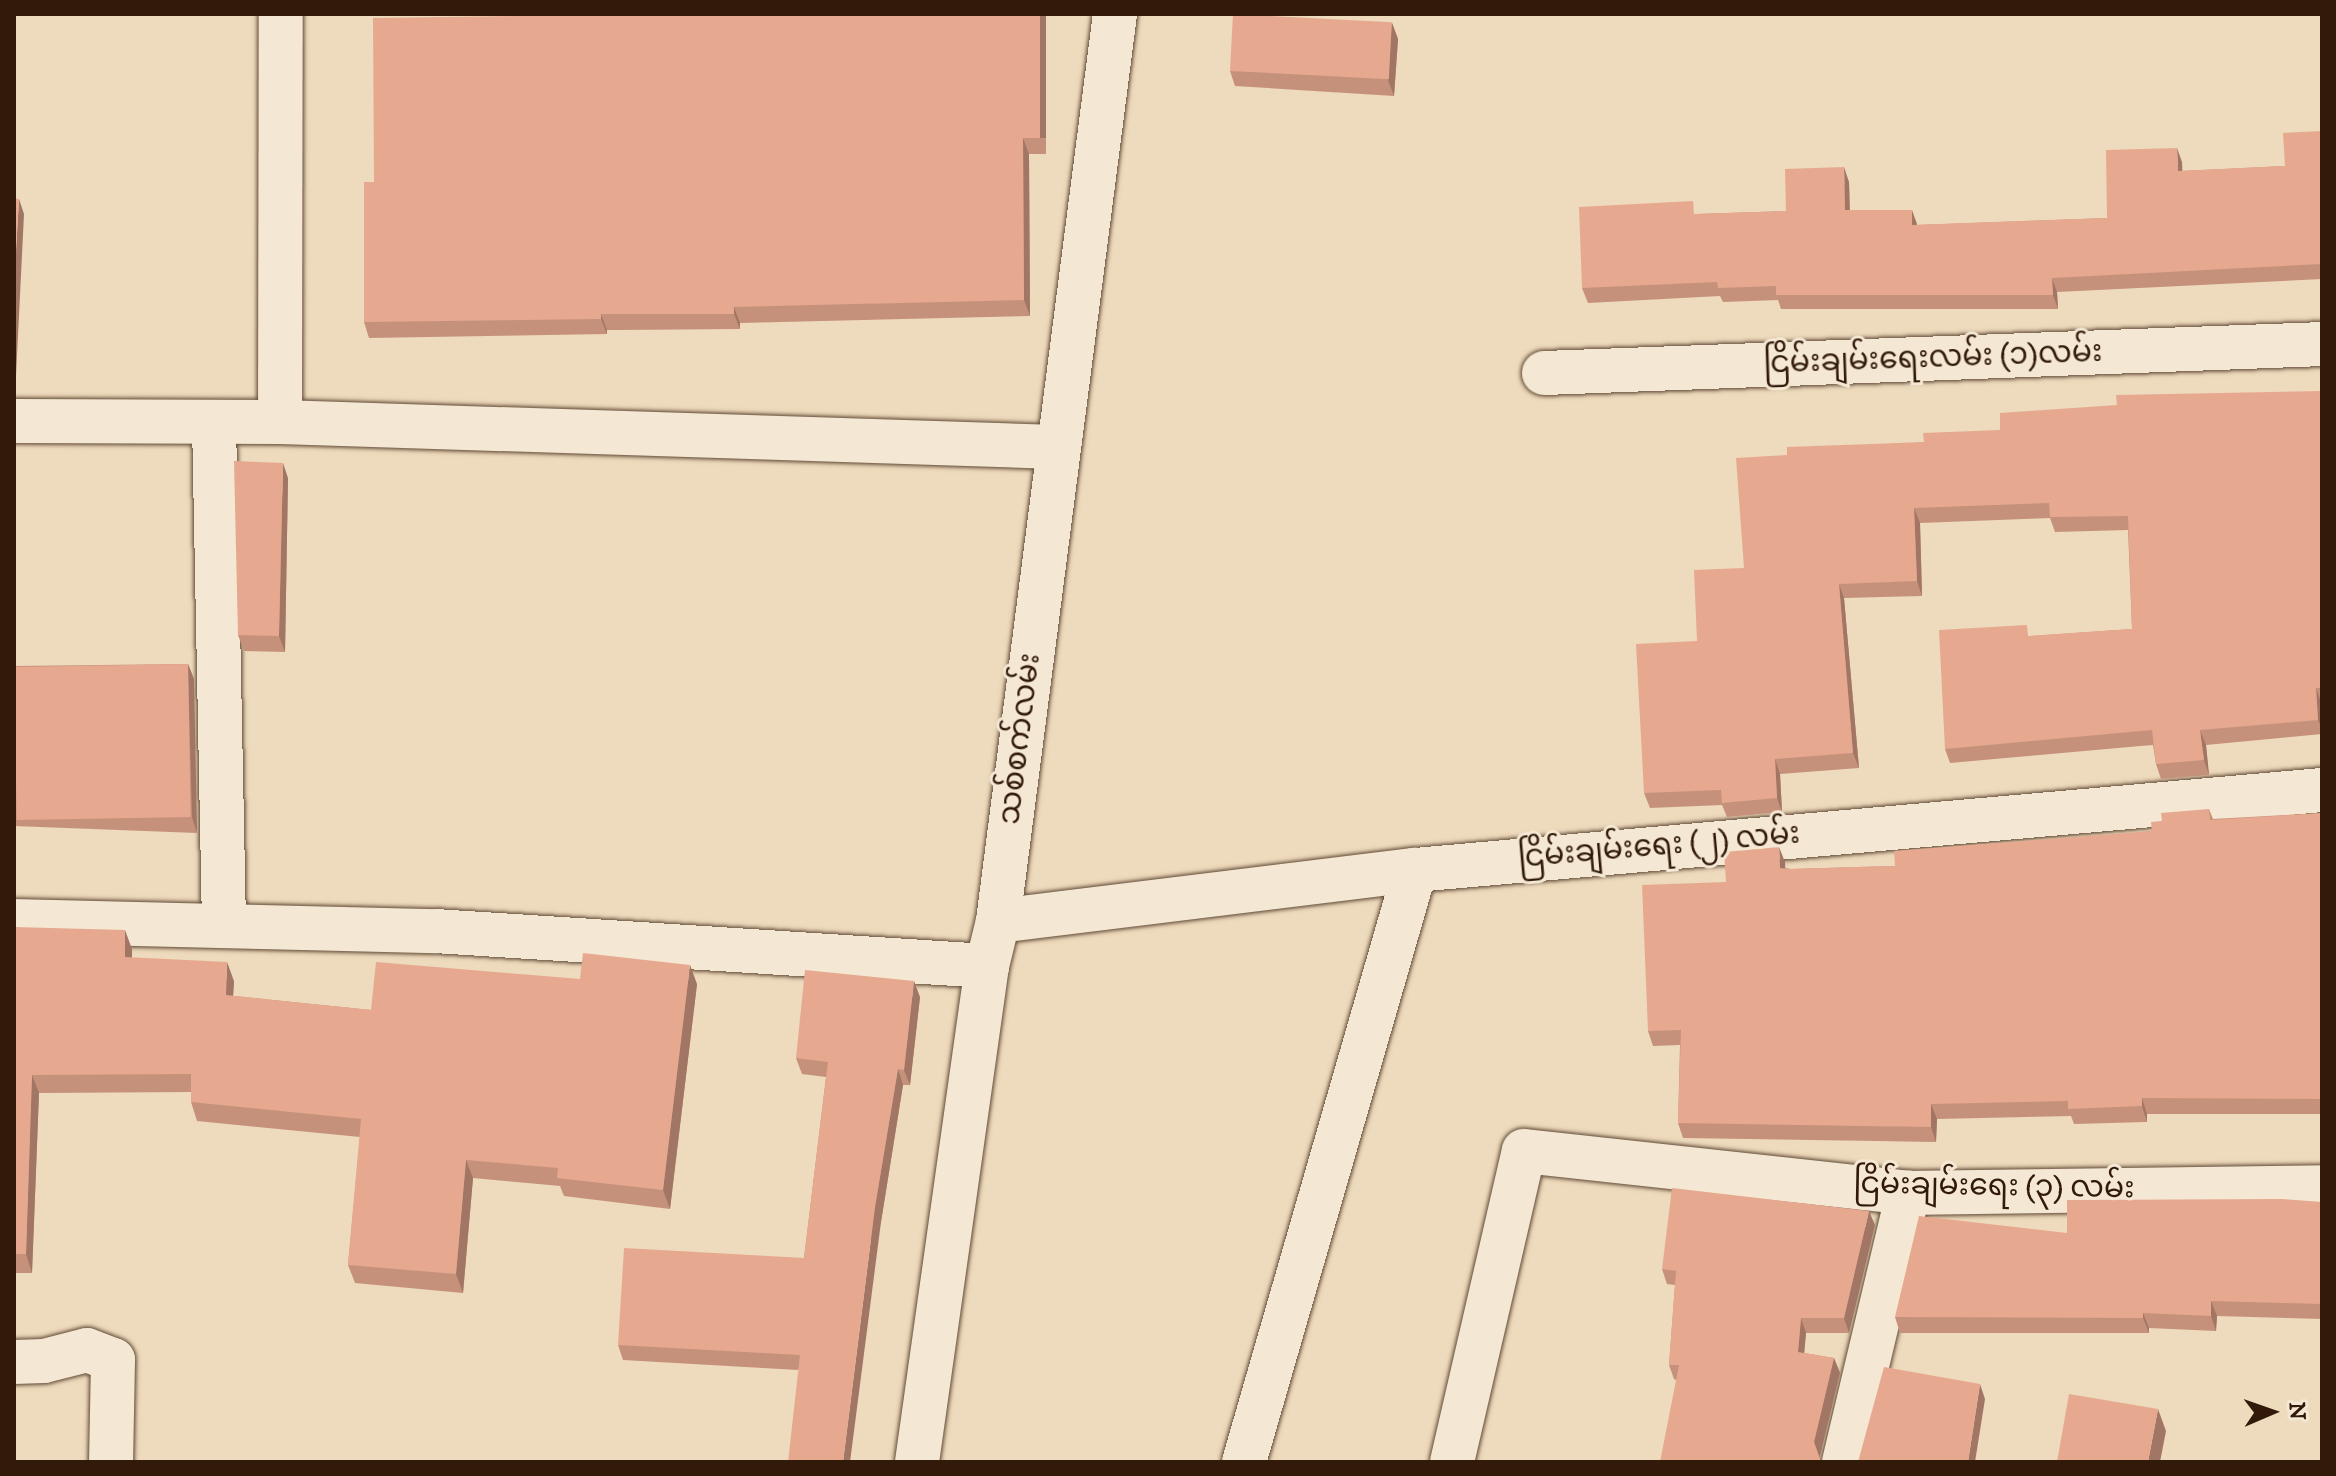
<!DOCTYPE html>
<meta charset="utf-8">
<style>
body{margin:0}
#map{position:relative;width:2336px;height:1476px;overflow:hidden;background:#eedabc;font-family:"IM FELL DW Pica","Noto Sans Myanmar",serif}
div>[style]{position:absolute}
.roads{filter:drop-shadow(0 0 2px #604a36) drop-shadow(0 0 2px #604a36)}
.minor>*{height:44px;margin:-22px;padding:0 22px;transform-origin:22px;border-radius:22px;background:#f4e7d3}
.wall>*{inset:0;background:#c6917b}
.shaded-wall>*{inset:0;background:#a17664;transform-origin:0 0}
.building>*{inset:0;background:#e6a98f;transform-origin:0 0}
span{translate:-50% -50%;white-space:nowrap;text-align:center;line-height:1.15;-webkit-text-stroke:6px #f4e7d3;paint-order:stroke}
.street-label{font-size:30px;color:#311a09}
.frame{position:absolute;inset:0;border:16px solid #311a09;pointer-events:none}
.north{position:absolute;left:2232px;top:1372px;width:80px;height:80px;-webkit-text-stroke:6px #f4e7d3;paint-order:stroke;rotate:88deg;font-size:22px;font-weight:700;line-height:32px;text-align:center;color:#311a09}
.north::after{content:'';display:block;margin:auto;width:28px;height:36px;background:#311a09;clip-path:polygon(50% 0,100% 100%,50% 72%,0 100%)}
</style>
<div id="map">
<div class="roads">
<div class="minor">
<div style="left:1544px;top:373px;width:779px;rotate:-2.13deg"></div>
<div style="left:14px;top:421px;width:266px;rotate:0.2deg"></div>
<div style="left:280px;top:422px;width:777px;rotate:1.84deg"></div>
<div style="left:214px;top:422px;width:504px;rotate:88.86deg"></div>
<div style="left:280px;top:422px;width:408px;rotate:-89.9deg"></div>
<div style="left:14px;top:921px;width:421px;rotate:1.4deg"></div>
<div style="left:435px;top:931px;width:553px;rotate:3.63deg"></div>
<div style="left:998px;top:921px;width:420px;rotate:-7deg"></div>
<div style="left:1415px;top:870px;width:911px;rotate:-5.04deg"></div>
<div style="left:14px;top:1362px;width:30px;rotate:-2deg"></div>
<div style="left:44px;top:1361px;width:44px;rotate:-14.3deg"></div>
<div style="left:87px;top:1350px;width:28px;rotate:21deg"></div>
<div style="left:113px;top:1360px;width:102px;rotate:91.1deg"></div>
<div style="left:917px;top:1462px;width:501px;rotate:-81.97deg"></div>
<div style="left:987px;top:966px;width:46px;rotate:-76.3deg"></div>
<div style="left:998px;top:921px;width:915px;rotate:-82.65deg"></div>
<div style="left:1244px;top:1462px;width:616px;rotate:-73.89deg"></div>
<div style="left:1452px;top:1462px;width:319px;rotate:-77deg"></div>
<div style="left:1524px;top:1151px;width:386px;rotate:6.2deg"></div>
<div style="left:1908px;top:1193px;width:414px;rotate:-0.8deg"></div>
<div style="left:1844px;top:1462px;width:277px;rotate:-76.6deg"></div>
</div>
</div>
<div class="wall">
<div style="clip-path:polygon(1046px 14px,1046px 154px,1029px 154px,1030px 316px,740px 323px,740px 329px,607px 330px,607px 334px,369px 338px,364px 322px,374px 182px)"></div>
<div style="clip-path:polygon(1392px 23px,1398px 39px,1394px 96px,1235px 86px,1230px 71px)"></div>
<div style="clip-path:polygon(2322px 131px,2322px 279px,2057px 292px,2058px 309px,1781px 309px,1778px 300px,1723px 302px,1720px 296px,1588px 303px,1582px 288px,1698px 214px,1786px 211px,1849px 182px,1850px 210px,1917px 225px,2107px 218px,2182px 162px,2182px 171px,2285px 166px)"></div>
<div style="clip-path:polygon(2322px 391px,2322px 734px,2206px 745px,2209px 775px,2161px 779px,2156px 764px,2153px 745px,1950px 763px,1945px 749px,2031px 636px,2132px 629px,2128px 530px,2055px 532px,2050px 518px,1920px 523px,1922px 596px,1844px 598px,1859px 768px,1780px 774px,1782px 812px,1727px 817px,1722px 805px,1650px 808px,1644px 793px,1697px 641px,1744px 568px,1787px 455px,1924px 442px,2000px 430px)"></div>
<div style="clip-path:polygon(288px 478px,285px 652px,244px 651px,238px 635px)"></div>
<div style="clip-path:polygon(188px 664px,194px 679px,197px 833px,14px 826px,14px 666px)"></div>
<div style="clip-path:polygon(2209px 809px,2213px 819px,2322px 813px,2322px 1114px,2147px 1114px,2147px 1122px,2074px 1124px,2071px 1116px,1937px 1119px,1936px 1142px,1683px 1138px,1678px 1123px,1680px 1045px,1653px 1046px,1648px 1031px,1726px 882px,1785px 862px,1785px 868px,1791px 869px,1895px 866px,2152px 831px,2162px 821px)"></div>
<div style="clip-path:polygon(14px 927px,132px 949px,132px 958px,234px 981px,233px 996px,371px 1010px,580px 979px,697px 984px,670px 1209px,564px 1196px,560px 1186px,473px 1178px,463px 1293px,355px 1283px,348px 1265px,360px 1137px,197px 1121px,191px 1102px,191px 1092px,39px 1093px,32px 1273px,14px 1273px)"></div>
<div style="clip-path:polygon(920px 997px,910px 1085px,903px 1085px,881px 1222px,798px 1370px,623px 1360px,618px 1345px,804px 1258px,826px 1077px,802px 1074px,796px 1058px)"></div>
<div style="clip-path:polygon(2322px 1202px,2322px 1319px,2217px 1316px,2216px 1331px,2149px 1328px,2149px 1333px,1900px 1333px,1895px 1317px,2067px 1233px)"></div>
<div style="clip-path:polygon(1875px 1225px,1849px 1333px,1806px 1333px,1804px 1353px,1834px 1358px,1840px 1373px,1820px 1456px,1674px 1379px,1669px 1365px,1675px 1285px,1667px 1284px,1662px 1269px)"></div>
</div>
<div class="shaded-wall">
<div style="left:1040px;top:14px;width:6px;height:124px"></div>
<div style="clip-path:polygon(1392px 23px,1398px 39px,1394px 96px,1388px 80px)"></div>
<div style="clip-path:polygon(1023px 138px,1029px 154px,1030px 316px,1024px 300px)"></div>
<div style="clip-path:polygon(2177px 148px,2182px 162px,2183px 185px,2178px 171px)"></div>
<div style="clip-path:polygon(1844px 167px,1849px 182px,1850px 224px,1845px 210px)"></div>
<div style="clip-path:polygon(19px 199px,24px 214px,16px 376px,14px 371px,14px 285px)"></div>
<div style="clip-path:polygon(1912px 210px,1917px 224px,1917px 239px,1912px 225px)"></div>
<div style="clip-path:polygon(2052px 278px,2057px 292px,2058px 309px,2053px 295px)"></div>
<div style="clip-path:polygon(734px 307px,740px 323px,740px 329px,734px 314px)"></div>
<div style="clip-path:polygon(601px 314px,607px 330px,607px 334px,601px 319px)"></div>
<div style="clip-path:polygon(283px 463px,288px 478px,285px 652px,279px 636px)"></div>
<div style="clip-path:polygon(1914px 508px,1920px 523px,1922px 596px,1917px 581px)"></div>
<div style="clip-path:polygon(1839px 584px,1844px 598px,1859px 768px,1853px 753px)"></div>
<div style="clip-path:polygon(188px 664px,194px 679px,197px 833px,192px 817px)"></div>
<div style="clip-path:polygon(2316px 688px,2321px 702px,2322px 729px,2318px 720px)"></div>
<div style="clip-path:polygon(2200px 730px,2206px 745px,2209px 775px,2204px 760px)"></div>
<div style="clip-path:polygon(1775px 759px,1780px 774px,1782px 812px,1777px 798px)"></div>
<div style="clip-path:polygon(1779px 847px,1785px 862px,1786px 883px,1780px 868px)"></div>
<div style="clip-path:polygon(125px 930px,132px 949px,132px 976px,125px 957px)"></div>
<div style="clip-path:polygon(227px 962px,234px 981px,232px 1014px,226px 995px)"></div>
<div style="clip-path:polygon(690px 965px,697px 984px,670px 1209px,663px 1190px)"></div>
<div style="clip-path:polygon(914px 981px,920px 997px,910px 1085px,904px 1070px)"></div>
<div style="clip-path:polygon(898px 1069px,903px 1085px,881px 1222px,850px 1462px,843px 1462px,875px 1207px)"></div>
<div style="clip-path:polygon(32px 1075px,39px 1093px,32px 1273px,26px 1254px)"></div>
<div style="clip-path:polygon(2142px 1098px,2147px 1114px,2147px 1122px,2142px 1106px)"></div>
<div style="clip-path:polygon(1931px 1104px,1937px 1119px,1936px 1142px,1931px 1127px)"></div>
<div style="clip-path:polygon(466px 1160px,473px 1178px,463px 1293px,456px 1274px)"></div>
<div style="clip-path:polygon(1869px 1211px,1875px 1225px,1849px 1333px,1844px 1318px)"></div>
<div style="clip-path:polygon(2211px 1301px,2217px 1316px,2216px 1331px,2211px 1316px)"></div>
<div style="clip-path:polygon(2143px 1313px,2149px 1328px,2149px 1333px,2143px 1318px)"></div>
<div style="clip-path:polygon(1801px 1318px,1806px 1333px,1803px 1366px,1798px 1352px)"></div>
<div style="clip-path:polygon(1834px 1358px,1840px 1373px,1820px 1456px,1821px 1462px,1814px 1442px)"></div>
<div style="clip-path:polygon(1980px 1384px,1985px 1399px,1975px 1462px,1968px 1462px)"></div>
<div style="clip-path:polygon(2158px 1409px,2166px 1431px,2160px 1462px,2148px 1462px)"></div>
</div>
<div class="building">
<div style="clip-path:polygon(647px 14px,1040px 14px,1040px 138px,1023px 138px,1024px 300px,734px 307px,734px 314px,601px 314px,601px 319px,364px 322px,364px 182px,374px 182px,373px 18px)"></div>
<div style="left:1233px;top:14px;width:159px;height:57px;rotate:3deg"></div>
<div style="clip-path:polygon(2322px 131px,2322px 264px,2052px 278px,2053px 295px,1776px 295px,1776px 286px,1718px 288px,1717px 282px,1582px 288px,1579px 207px,1693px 201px,1694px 214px,1786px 211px,1785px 169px,1844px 167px,1845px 210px,1912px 210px,1912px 225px,2107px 218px,2106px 150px,2177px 148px,2178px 171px,2285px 166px,2283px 133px)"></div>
<div style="clip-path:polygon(14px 198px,19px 199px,14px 285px)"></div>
<div style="clip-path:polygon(2322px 391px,2322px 688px,2316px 688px,2318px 720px,2200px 730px,2204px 760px,2156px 764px,2152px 730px,1945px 749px,1939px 630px,2027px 625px,2028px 636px,2132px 629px,2128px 516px,2050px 517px,2049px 503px,1914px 508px,1917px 581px,1839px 584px,1853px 753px,1775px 759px,1777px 798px,1722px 803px,1721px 790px,1644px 793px,1636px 644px,1697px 641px,1694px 570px,1744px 568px,1736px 458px,1787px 455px,1787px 447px,1924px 442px,1923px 433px,2000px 430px,2000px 413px,2117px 405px,2116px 395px)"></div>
<div style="clip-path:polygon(234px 461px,283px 463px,279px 636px,238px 635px)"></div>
<div style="left:188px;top:664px;width:153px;height:174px;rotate:89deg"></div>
<div style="clip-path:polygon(2209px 809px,2210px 820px,2322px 813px,2322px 1099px,2142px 1098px,2142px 1106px,2068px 1109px,2068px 1101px,1931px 1104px,1931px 1127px,1678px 1123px,1681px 1030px,1648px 1031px,1642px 885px,1726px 882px,1724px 852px,1779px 847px,1780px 868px,1791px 869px,1895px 866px,1894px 851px,2152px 831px,2151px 822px,2162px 821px,2161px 813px)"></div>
<div style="clip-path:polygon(14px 927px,125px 930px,125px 957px,227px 962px,226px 995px,371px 1010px,376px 962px,580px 979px,583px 953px,690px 965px,663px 1190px,557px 1178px,558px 1168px,466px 1160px,456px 1274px,348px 1265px,361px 1119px,191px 1102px,191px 1074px,32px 1075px,26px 1254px,14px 1254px)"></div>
<div style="clip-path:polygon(805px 970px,914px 981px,904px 1070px,898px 1069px,875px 1207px,843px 1462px,788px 1462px,800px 1355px,618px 1345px,624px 1248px,804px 1258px,828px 1062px,796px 1058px)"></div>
<div style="clip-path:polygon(1672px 1188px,1869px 1211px,1844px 1318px,1801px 1318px,1798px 1352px,1834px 1358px,1814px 1442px,1821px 1462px,1660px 1462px,1679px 1365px,1669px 1365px,1676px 1271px,1662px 1269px)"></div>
<div style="clip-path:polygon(2282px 1199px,2322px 1202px,2322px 1304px,2211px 1301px,2211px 1316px,2143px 1313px,2143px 1318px,1895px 1317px,1919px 1216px,2067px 1233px,2067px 1200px)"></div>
<div style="clip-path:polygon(1884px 1367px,1980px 1384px,1968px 1462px,1858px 1462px)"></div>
<div style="clip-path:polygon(2069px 1394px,2158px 1409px,2148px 1462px,2057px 1462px)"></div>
</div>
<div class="street-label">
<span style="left:1933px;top:359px;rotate:-2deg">ငြိမ်းချမ်းရေးလမ်း (၁)လမ်း</span>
<span style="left:1021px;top:739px;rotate:-83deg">သစ်စက်လမ်း</span>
<span style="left:1659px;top:847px;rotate:-5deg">ငြိမ်းချမ်းရေး (၂) လမ်း</span>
<span style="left:1994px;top:1187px;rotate:1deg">ငြိမ်းချမ်းရေး (၃) လမ်း</span>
</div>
<div class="frame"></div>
<div class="north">N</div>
</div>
